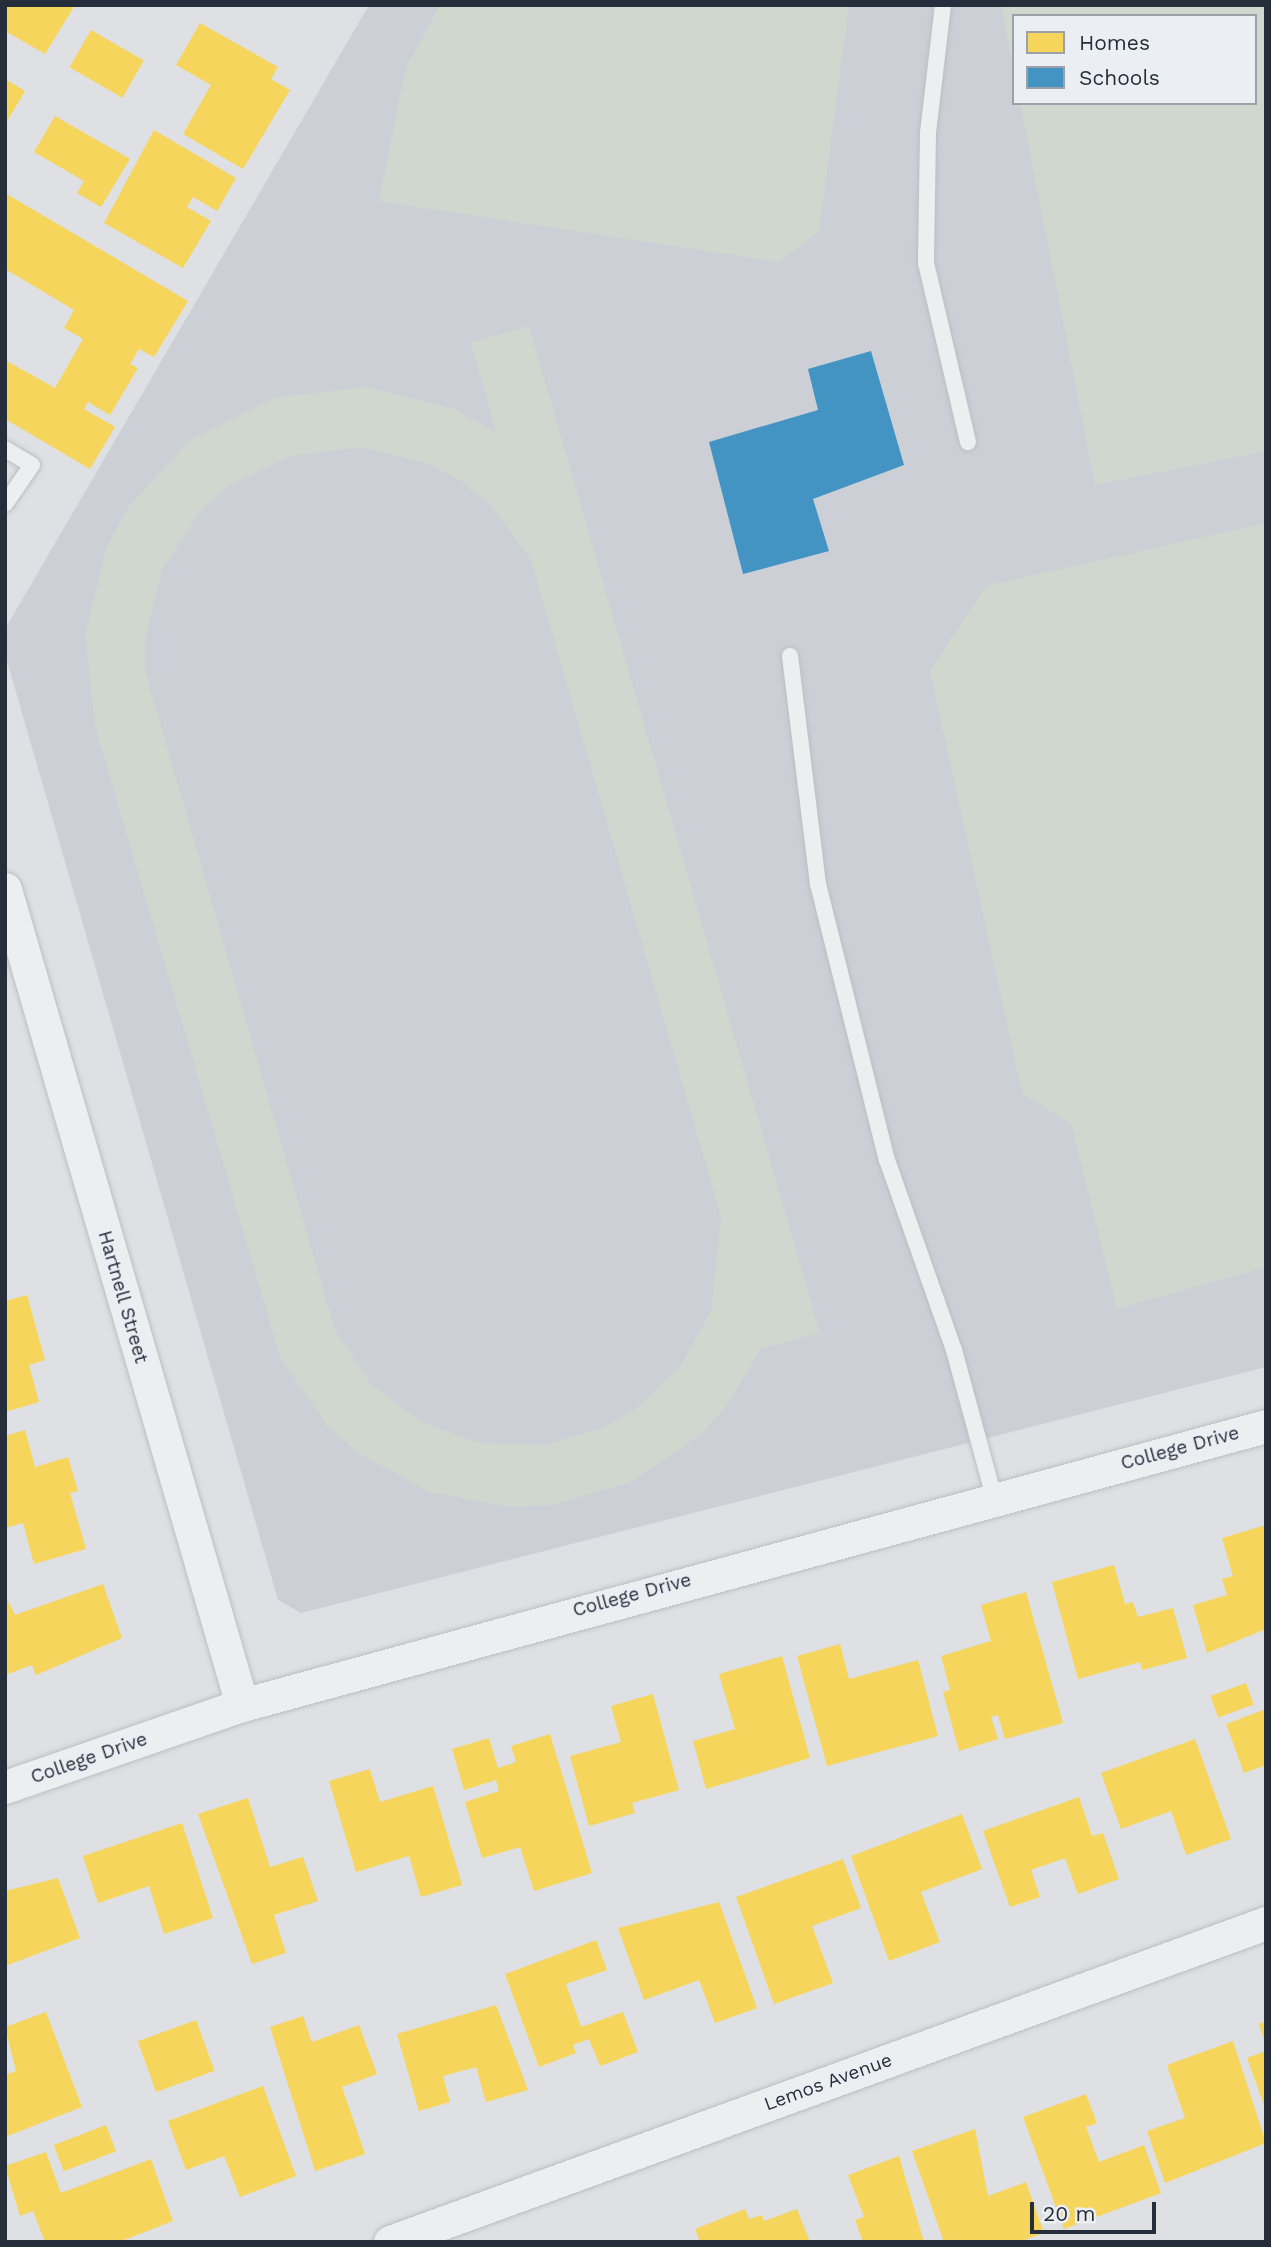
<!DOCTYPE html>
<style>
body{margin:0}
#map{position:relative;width:1271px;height:2247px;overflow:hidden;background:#dee0e3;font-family:"Work Sans",sans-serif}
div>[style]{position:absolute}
.built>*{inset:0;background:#ccd0d6}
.green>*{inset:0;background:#cfd7ce}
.homes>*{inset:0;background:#f6d55c;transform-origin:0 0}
.schools>*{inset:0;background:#4393c3}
.roads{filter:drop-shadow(0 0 2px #bcbec1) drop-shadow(0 0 2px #bcbec1)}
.lane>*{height:16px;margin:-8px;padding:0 8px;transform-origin:8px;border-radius:8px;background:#edeef0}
.street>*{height:33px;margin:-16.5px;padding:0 16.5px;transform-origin:16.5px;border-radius:16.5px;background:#edeef0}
span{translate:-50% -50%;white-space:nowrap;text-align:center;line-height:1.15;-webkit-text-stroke:7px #ebeef3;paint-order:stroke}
.street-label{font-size:19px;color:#262e3b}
.frame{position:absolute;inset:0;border:7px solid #262e3b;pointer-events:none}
.legend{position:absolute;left:1012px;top:14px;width:245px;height:91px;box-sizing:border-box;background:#ebeef3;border:2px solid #9ca1a9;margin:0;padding:9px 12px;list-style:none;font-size:21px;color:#262e3b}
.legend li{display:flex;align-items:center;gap:14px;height:35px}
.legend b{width:35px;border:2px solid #9ca1a9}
.scale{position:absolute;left:1030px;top:2202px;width:126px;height:32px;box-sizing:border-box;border:4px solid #262e3b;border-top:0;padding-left:9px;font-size:21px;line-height:24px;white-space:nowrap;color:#262e3b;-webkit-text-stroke:5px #ebeef3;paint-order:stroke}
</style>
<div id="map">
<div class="built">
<div style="clip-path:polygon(evenodd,369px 5px,1266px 5px,1266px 1367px,301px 1613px,278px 1600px,5px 654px,5px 629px,369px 5px,1014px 16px,1255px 16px,1255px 103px,1014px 103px,1014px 16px)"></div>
</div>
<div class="green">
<div style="clip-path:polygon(440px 5px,849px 5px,819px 231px,779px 262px,379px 201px,405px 70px)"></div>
<div style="clip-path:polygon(1001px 5px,1266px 5px,1266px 451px,1095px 485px,1020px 103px,1255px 103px,1255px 16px,1014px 16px,1014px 72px)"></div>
<div style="clip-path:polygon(evenodd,529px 326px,820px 1333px,761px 1348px,728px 1404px,700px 1435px,631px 1482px,552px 1505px,511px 1507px,430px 1492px,358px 1453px,327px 1425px,280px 1357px,95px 726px,85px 635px,107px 546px,129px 506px,192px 439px,274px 398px,365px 387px,454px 409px,496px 432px,471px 343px,529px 326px,361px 447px,430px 464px,461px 481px,489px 503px,531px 560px,721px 1217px,711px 1311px,680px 1367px,633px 1411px,605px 1427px,544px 1445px,480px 1443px,421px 1422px,370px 1383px,335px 1330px,146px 674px,145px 639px,162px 570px,201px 510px,227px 487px,291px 456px,361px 447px)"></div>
<div style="clip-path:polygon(1266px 523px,1266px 1267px,1117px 1309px,1071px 1124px,1022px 1093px,930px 671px,986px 586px)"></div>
</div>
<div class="homes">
<div style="clip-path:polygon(5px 5px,75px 5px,45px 54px,5px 31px)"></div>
<div style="clip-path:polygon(200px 23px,278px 67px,271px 79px,290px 90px,243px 169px,183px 134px,211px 85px,176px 65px)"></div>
<div style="left:91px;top:30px;width:61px;height:43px;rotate:30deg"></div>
<div style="clip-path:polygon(5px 79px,25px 91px,5px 125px)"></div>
<div style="clip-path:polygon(55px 116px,130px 159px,101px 207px,77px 193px,84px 181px,34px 152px)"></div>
<div style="clip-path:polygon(154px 130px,236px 178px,217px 211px,193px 197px,187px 207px,211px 221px,183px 268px,104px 223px)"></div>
<div style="clip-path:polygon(5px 193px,188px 301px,154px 357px,139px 349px,130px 364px,138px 368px,110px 415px,88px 402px,84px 409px,115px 427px,90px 469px,5px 419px,5px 360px,55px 388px,83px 339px,64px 328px,74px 310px,5px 269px)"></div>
<div style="clip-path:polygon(27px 1295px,45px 1360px,29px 1365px,39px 1402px,5px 1412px,5px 1301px)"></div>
<div style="clip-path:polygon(25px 1430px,35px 1467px,68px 1457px,78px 1491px,70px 1493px,86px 1549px,34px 1564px,23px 1523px,5px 1528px,5px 1436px)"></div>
<div style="clip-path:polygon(1266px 1525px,1266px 1629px,1207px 1653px,1193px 1605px,1227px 1595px,1222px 1579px,1233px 1576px,1222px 1538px)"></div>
<div style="clip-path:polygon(1114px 1565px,1125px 1604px,1133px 1602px,1138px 1617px,1173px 1608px,1187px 1658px,1142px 1670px,1140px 1662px,1078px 1679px,1052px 1582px)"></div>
<div style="clip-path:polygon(103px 1584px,122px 1638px,36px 1675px,32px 1665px,5px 1675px,5px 1595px,15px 1615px)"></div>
<div style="clip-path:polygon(1026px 1592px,1063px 1723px,1005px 1739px,998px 1715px,991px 1717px,998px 1739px,959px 1751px,943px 1692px,950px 1690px,941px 1656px,991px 1641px,981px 1605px)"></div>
<div style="clip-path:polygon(840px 1644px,849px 1679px,918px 1660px,938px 1736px,827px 1766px,797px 1656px)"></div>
<div style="clip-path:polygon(782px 1656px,810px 1758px,706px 1789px,693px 1741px,735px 1729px,719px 1674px)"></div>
<div style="left:1246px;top:1683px;width:23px;height:38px;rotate:70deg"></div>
<div style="clip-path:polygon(653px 1694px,679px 1790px,632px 1803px,635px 1813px,589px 1826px,570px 1756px,621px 1742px,611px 1706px)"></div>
<div style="clip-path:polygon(1266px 1709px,1266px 1765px,1244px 1773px,1226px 1724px)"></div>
<div style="clip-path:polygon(550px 1734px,592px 1873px,534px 1891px,520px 1847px,482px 1858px,465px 1802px,499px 1791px,496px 1780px,464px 1790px,452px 1749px,489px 1738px,498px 1768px,516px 1762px,511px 1746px)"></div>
<div style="clip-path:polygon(1195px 1739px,1231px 1839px,1186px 1855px,1171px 1811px,1121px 1829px,1101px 1773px)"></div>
<div style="clip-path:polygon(370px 1769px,380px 1802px,433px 1786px,462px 1885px,421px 1897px,409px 1856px,356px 1872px,329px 1781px)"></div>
<div style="clip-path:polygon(1079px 1797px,1092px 1836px,1103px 1833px,1119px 1879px,1078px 1894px,1065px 1858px,1031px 1870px,1040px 1897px,1010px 1907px,983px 1831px)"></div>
<div style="clip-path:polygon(248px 1798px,270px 1867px,303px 1857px,318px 1901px,274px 1915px,286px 1953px,252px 1964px,198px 1814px)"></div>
<div style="clip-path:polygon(962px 1814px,982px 1869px,921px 1892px,940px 1942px,889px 1961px,851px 1856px)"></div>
<div style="clip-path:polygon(182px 1823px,213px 1918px,164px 1934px,149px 1886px,98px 1903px,83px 1856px)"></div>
<div style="clip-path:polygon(843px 1859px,861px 1908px,812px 1926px,833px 1983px,774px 2004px,736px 1897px)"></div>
<div style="clip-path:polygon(58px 1878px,80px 1938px,5px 1966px,5px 1891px)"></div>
<div style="clip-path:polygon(719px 1902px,757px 2008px,715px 2023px,699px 1980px,644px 2000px,618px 1928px)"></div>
<div style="clip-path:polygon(596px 1940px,607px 1970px,566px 1984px,581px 2027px,623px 2012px,638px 2052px,600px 2066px,589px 2039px,573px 2045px,576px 2053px,539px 2067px,505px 1974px)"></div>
<div style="clip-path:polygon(496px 2005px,528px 2090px,486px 2102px,476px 2067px,443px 2076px,450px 2102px,419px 2111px,397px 2034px)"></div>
<div style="clip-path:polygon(46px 2012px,82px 2107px,5px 2137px,5px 2075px,16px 2071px,5px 2027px)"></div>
<div style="clip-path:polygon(303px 2016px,312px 2042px,359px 2025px,377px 2074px,342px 2087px,365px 2154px,315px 2171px,270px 2027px)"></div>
<div style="left:196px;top:2020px;width:54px;height:62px;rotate:70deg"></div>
<div style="clip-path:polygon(1266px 2021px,1266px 2043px,1265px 2043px,1259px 2024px)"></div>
<div style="clip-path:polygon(1233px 2041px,1266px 2143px,1165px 2183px,1147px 2131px,1185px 2118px,1167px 2065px)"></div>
<div style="clip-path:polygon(1266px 2051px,1266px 2108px,1265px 2108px,1247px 2058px)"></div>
<div style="clip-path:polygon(263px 2086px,296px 2176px,240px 2197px,224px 2156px,186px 2170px,168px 2121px)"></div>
<div style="clip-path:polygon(1086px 2094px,1097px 2123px,1086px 2127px,1099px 2162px,1144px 2145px,1161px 2193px,1064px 2229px,1023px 2117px)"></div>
<div style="left:106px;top:2125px;width:28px;height:56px;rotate:69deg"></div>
<div style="clip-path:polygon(975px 2129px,988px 2196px,1026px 2182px,1044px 2233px,1019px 2242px,944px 2242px,912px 2151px)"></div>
<div style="clip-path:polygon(46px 2152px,61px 2193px,151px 2159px,173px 2221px,119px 2242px,45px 2242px,33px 2211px,20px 2216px,5px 2166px)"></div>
<div style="clip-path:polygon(899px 2156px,924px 2242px,863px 2242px,855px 2220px,864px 2217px,848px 2175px)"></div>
<div style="clip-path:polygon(745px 2209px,749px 2219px,762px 2215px,764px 2221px,797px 2209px,810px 2242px,700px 2242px,695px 2229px)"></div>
</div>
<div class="schools">
<div style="clip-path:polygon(871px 351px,904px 465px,813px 499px,829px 551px,743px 574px,709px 442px,818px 410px,808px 369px)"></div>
</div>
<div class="roads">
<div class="lane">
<div style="left:943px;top:5px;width:129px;rotate:96.7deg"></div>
<div style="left:928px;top:133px;width:130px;rotate:90.9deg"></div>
<div style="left:926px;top:263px;width:184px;rotate:76.8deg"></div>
<div style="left:5px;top:449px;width:31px;rotate:31deg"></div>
<div style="left:32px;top:465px;width:47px;rotate:124.7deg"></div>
<div style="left:790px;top:656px;width:230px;rotate:83deg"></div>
<div style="left:818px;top:884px;width:284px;rotate:76deg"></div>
<div style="left:887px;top:1160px;width:201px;rotate:70.6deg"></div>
<div style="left:954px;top:1350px;width:152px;rotate:74.8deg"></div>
</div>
<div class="street">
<div style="left:5px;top:889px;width:850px;rotate:73.8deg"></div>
<div style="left:5px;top:1787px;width:251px;rotate:-19.1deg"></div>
<div style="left:242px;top:1705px;width:1061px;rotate:-15.24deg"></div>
<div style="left:390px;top:2242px;width:932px;rotate:-20.01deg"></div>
</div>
</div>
<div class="street-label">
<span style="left:123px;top:1297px;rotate:74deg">Hartnell Street</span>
<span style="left:1180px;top:1448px;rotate:-15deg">College Drive</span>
<span style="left:632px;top:1595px;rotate:-15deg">College Drive</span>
<span style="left:89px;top:1758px;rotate:-19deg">College Drive</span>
<span style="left:828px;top:2082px;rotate:-20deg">Lemos Avenue</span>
</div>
<div class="frame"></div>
<ul class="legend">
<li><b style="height:19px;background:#f6d55c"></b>Homes</li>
<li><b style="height:19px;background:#4393c3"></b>Schools</li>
</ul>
<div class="scale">20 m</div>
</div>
